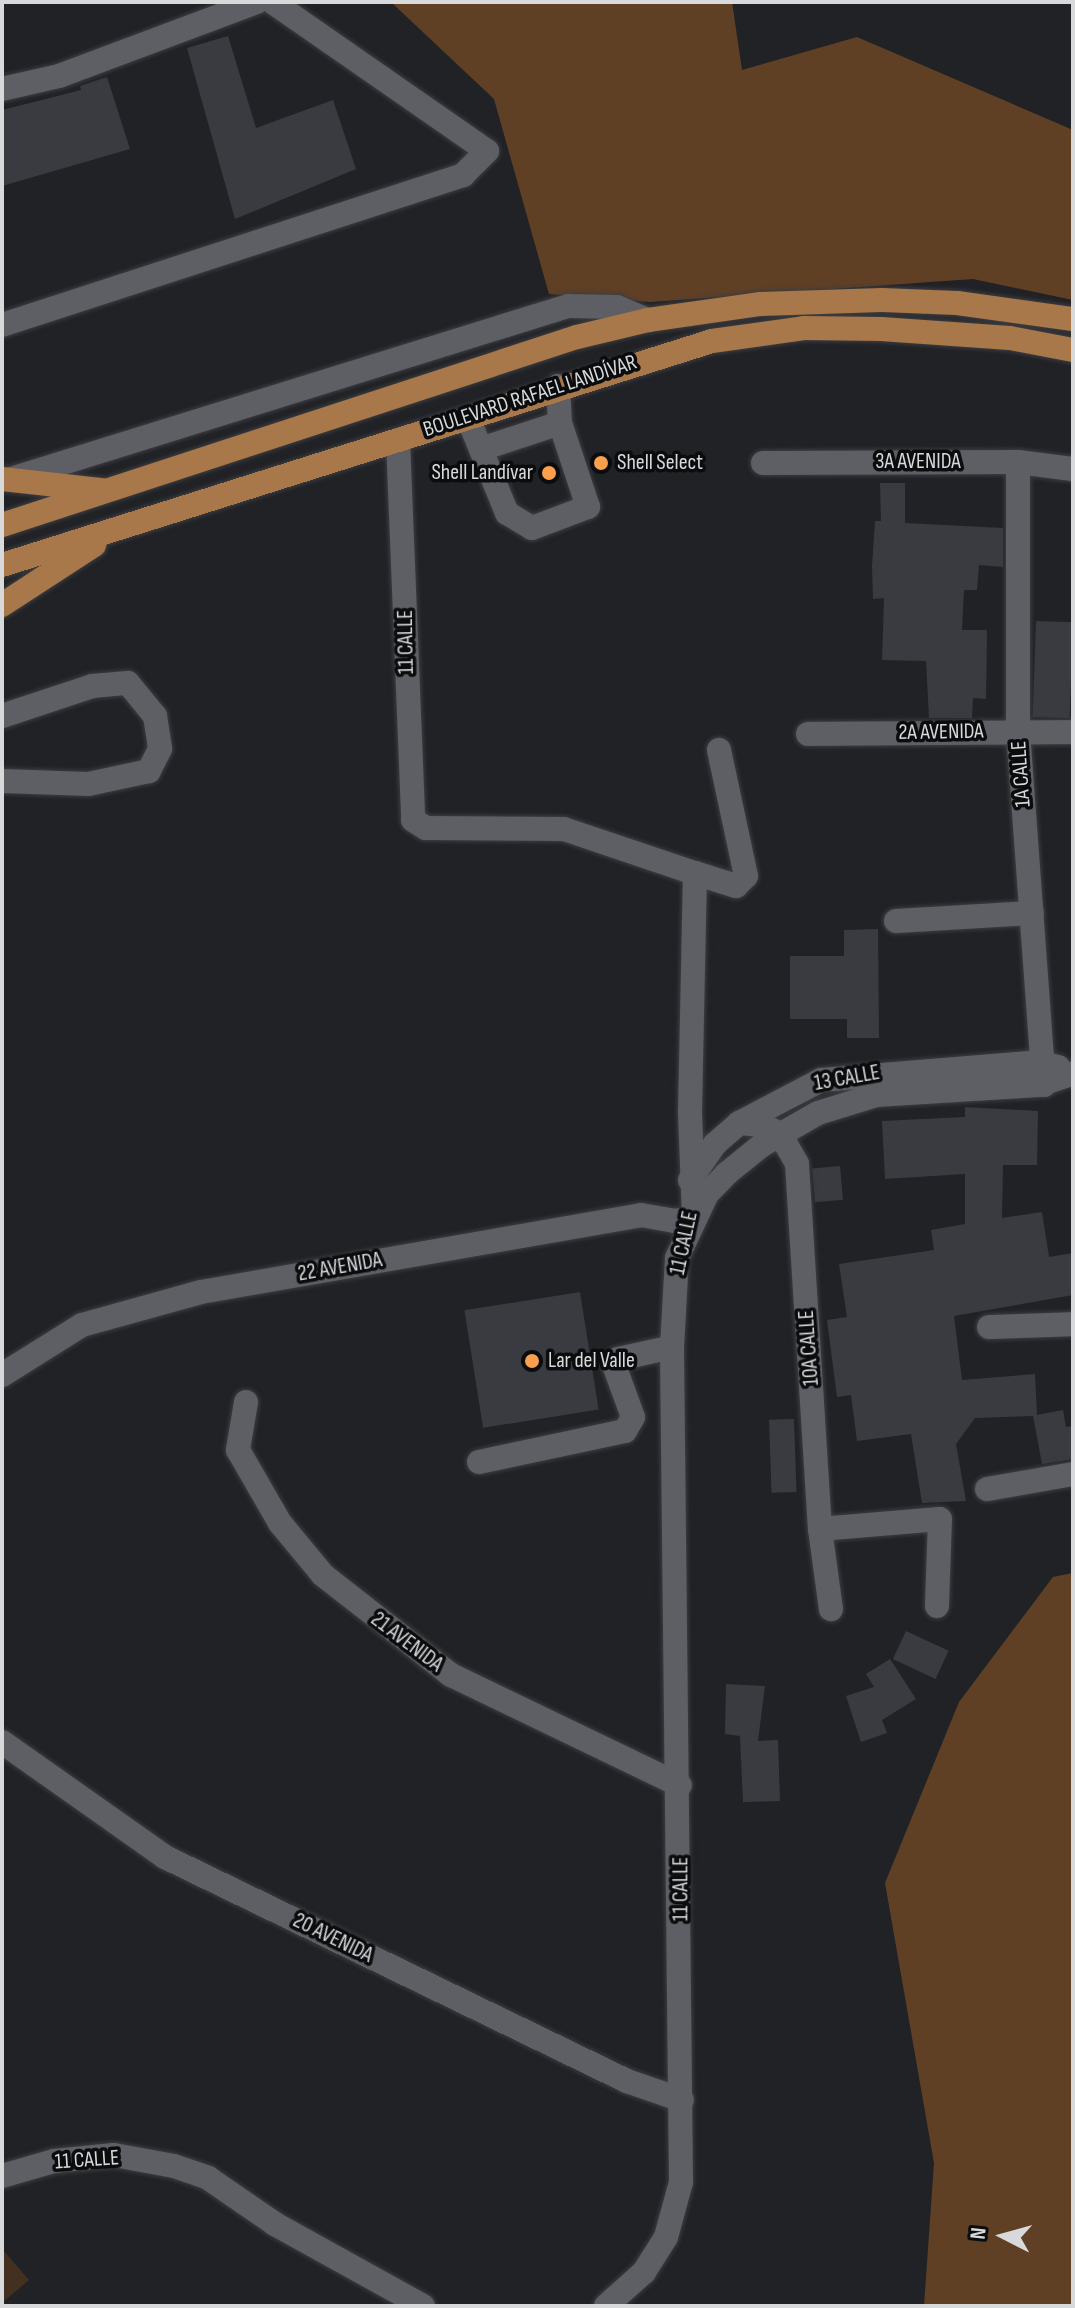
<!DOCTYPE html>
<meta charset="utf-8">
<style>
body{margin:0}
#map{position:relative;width:1075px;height:2308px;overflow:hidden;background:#212226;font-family:"Sofia Sans Condensed",sans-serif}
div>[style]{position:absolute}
.green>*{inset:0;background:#443020}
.forest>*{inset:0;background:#604025}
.building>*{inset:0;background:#3a3b40;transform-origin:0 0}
.roads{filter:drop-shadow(0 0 2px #3c3d40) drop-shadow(0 0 2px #3c3d40)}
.minor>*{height:24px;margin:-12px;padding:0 12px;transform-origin:12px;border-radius:12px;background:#5e5f64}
.major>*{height:24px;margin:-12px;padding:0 12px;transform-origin:12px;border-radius:12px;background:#a8774a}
.dots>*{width:22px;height:22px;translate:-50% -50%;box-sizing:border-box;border:4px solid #0b0c0e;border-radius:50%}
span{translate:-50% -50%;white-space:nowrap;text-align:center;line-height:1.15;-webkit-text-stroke:7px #0b0c0e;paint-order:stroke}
.street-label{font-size:22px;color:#d8d9db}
.poi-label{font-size:22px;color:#d8d9db}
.left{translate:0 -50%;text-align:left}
.right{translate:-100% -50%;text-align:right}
.frame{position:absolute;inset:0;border:4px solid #d8d9db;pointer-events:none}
.north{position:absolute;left:963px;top:2196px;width:80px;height:80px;-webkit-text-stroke:6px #0b0c0e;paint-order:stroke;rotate:276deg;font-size:22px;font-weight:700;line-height:32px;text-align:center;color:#d8d9db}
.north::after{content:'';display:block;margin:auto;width:28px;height:36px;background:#d8d9db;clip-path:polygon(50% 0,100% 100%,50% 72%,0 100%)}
</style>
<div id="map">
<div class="green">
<div style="clip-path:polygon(2px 2249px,29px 2280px,2px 2303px)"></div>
</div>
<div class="forest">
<div style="clip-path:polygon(391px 2px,732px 2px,742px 70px,857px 37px,1073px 130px,1073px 300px,973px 279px,650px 302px,549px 294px,494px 99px)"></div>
<div style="clip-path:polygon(1073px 1573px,1073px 2306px,924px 2306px,934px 2163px,885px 1883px,959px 1702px,1053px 1577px)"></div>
</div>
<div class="building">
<div style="clip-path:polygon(228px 36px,256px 128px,333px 100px,356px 169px,235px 219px,187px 48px)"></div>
<div style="clip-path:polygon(107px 77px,130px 149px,2px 186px,2px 110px,81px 90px,80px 86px)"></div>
<div style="clip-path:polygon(880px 483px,905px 483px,905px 523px,1003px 528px,1003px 567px,979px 565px,977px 590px,964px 590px,962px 630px,987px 630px,986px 699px,973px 698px,972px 718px,929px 718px,926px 661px,882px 660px,884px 598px,873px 599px,872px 566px,875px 521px,881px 521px)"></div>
<div style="left:1036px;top:621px;width:37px;height:96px;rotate:2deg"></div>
<div style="clip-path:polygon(878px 929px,879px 1038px,847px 1038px,847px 1019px,790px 1019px,790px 956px,844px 956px,844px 930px)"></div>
<div style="clip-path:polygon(965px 1107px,1038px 1111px,1037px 1165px,1003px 1165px,1002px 1218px,1042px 1212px,1049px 1257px,1073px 1253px,1073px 1295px,954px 1316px,962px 1380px,1035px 1374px,1037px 1415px,1063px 1410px,1066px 1427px,1073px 1426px,1073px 1459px,1042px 1464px,1033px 1416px,975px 1418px,956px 1444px,966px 1501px,922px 1503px,911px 1434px,857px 1441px,851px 1395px,837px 1397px,827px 1320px,847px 1317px,839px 1264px,934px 1250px,931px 1230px,965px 1224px,965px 1174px,885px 1179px,882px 1121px,965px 1117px)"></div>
<div style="left:840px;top:1166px;width:34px;height:28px;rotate:85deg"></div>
<div style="left:580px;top:1292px;width:119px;height:117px;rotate:81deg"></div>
<div style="left:794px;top:1419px;width:73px;height:25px;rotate:88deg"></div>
<div style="left:906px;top:1631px;width:47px;height:31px;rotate:25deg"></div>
<div style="clip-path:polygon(890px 1659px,916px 1699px,882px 1720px,887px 1733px,861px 1742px,846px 1696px,874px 1687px,866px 1674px)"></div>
<div style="clip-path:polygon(726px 1684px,765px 1686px,758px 1741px,778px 1740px,780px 1801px,743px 1802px,740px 1736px,725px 1734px)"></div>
</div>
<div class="roads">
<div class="minor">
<div style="left:2px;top:89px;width:58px;rotate:-12.8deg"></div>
<div style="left:59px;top:76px;width:211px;rotate:-20.5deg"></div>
<div style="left:2px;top:325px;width:485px;rotate:-18deg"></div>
<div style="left:463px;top:175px;width:34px;rotate:-45deg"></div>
<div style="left:487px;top:151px;width:261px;rotate:-145.2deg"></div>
<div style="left:468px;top:418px;width:103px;rotate:67.7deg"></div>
<div style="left:507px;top:513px;width:29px;rotate:31deg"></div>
<div style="left:532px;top:528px;width:60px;rotate:-20.6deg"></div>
<div style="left:588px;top:507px;width:89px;rotate:-108.4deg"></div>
<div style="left:560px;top:423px;width:37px;rotate:-93deg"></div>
<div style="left:398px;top:440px;width:380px;rotate:87.7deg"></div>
<div style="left:413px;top:820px;width:15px;rotate:32deg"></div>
<div style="left:426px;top:828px;width:138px;rotate:0.4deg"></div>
<div style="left:564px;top:829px;width:138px;rotate:18.6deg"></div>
<div style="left:695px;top:873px;width:240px;rotate:91.2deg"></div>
<div style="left:690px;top:1113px;width:105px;rotate:87.8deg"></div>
<div style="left:481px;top:449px;width:83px;rotate:-18.2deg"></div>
<div style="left:1018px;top:462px;width:269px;rotate:90deg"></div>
<div style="left:1018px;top:731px;width:355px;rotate:85.8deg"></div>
<div style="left:763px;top:463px;width:255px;rotate:-0.2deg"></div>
<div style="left:1018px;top:462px;width:55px;rotate:7.3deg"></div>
<div style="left:11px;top:479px;width:583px;rotate:-17.25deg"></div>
<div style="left:568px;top:306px;width:49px;rotate:1.2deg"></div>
<div style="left:617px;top:307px;width:34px;rotate:23deg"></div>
<div style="left:2px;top:716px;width:95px;rotate:-18.4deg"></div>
<div style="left:92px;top:686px;width:36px;rotate:-5deg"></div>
<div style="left:128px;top:683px;width:43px;rotate:50.7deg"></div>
<div style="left:155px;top:716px;width:33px;rotate:81deg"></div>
<div style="left:160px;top:749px;width:25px;rotate:117deg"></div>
<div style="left:149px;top:771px;width:62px;rotate:168deg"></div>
<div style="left:88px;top:784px;width:86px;rotate:-178deg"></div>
<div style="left:808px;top:734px;width:265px;rotate:-0.4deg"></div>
<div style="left:695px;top:873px;width:43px;rotate:17.6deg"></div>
<div style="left:736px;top:886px;width:14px;rotate:-45deg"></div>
<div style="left:746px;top:876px;width:129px;rotate:-102.1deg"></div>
<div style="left:896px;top:921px;width:136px;rotate:-3.4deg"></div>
<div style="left:739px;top:1123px;width:24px;rotate:5deg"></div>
<div style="left:763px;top:1125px;width:19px;rotate:28deg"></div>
<div style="left:780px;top:1134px;width:34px;rotate:60deg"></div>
<div style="left:797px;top:1164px;width:366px;rotate:86.4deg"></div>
<div style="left:820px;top:1529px;width:81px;rotate:82.2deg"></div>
<div style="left:690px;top:1180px;width:44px;rotate:-55.2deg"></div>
<div style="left:715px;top:1144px;width:32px;rotate:-41deg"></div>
<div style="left:739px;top:1123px;width:93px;rotate:-27.7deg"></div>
<div style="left:821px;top:1080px;width:218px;rotate:-4.7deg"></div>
<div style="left:1038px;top:1062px;width:21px;rotate:14deg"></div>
<div style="left:989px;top:1327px;width:84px;rotate:-2deg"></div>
<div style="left:2px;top:1375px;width:94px;rotate:-32deg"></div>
<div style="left:82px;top:1325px;width:123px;rotate:-15.5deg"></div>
<div style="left:201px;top:1292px;width:447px;rotate:-9.9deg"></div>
<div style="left:641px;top:1215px;width:34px;rotate:10deg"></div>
<div style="left:674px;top:1221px;width:20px;rotate:-9deg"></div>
<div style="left:246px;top:1402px;width:49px;rotate:99.5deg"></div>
<div style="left:238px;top:1450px;width:84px;rotate:60.1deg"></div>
<div style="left:280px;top:1523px;width:67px;rotate:50.4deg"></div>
<div style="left:323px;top:1575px;width:162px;rotate:38deg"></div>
<div style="left:451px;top:1675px;width:254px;rotate:25.7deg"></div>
<div style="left:479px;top:1462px;width:149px;rotate:-12deg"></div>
<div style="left:625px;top:1431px;width:16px;rotate:-60deg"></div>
<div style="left:633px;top:1417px;width:55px;rotate:-110.1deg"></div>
<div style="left:614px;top:1365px;width:7px;rotate:-56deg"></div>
<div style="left:618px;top:1359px;width:55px;rotate:-12.5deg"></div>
<div style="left:987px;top:1489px;width:87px;rotate:-9.9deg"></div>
<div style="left:820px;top:1529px;width:120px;rotate:-4.8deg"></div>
<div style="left:940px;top:1519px;width:87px;rotate:92deg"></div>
<div style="left:2px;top:1742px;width:199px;rotate:35.2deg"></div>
<div style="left:165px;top:1857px;width:513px;rotate:25.87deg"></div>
<div style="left:627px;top:2081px;width:58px;rotate:19.1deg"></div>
<div style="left:2px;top:2176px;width:54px;rotate:-16.1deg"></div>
<div style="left:54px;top:2161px;width:60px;rotate:-5.7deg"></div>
<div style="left:114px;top:2155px;width:61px;rotate:10.4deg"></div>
<div style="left:174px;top:2166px;width:36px;rotate:19deg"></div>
<div style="left:208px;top:2178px;width:81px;rotate:34.5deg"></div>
<div style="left:275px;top:2224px;width:169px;rotate:29deg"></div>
<div style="left:606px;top:2306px;width:51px;rotate:-41.8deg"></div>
<div style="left:644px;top:2272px;width:41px;rotate:-57.8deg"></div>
<div style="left:666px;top:2237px;width:57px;rotate:-74.7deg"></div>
<div style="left:681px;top:2182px;width:835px;rotate:-90.62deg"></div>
<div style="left:672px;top:1347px;width:89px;rotate:-86.8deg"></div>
<div style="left:677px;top:1258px;width:71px;rotate:-64.9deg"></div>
<div style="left:707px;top:1194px;width:28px;rotate:-46deg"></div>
<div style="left:726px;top:1174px;width:46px;rotate:-38.9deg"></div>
<div style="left:762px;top:1145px;width:64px;rotate:-29.7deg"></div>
<div style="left:818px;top:1113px;width:61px;rotate:-17.2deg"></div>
<div style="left:876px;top:1095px;width:163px;rotate:-3.5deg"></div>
<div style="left:1039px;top:1085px;width:36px;rotate:-19deg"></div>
</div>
<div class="major">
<div style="left:2px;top:479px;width:101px;rotate:6.3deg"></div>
<div style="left:2px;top:525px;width:605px;rotate:-18.11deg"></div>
<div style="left:577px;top:337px;width:73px;rotate:-13.5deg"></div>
<div style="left:648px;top:320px;width:114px;rotate:-8.1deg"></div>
<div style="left:761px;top:304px;width:121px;rotate:-1.9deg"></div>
<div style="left:882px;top:300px;width:75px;rotate:2.3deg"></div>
<div style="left:957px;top:303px;width:117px;rotate:7.9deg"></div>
<div style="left:2px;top:565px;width:744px;rotate:-17.51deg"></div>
<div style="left:712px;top:341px;width:93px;rotate:-8deg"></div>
<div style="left:804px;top:328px;width:77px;rotate:0.7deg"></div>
<div style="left:881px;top:329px;width:129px;rotate:4deg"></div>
<div style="left:1010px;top:338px;width:64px;rotate:10.8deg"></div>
<div style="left:2px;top:605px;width:110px;rotate:-33.1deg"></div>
</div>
</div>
<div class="dots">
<div style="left:601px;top:463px;background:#f99f4d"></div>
<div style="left:549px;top:473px;background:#f99f4d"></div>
<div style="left:532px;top:1361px;background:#f99f4d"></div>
</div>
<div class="street-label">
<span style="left:530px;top:396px;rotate:-18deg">BOULEVARD RAFAEL LANDÍVAR</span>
<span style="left:918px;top:462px">3A AVENIDA</span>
<span style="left:406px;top:642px;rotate:-91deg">11 CALLE</span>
<span style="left:941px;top:732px;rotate:-1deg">2A AVENIDA</span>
<span style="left:1021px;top:774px;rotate:-94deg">1A CALLE</span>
<span style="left:847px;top:1078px;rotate:-10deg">13 CALLE</span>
<span style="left:684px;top:1243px;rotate:-78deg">11 CALLE</span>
<span style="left:340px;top:1267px;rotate:-10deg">22 AVENIDA</span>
<span style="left:809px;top:1348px;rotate:-94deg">10A CALLE</span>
<span style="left:407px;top:1642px;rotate:37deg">21 AVENIDA</span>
<span style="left:681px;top:1889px;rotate:-90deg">11 CALLE</span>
<span style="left:333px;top:1938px;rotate:26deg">20 AVENIDA</span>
<span style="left:87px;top:2160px;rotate:-4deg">11 CALLE</span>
</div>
<div class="poi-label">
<span class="left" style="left:617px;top:463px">Shell Select</span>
<span class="right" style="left:533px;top:473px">Shell Landívar</span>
<span class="left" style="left:548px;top:1361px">Lar del Valle</span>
</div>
<div class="frame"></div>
<div class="north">N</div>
</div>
